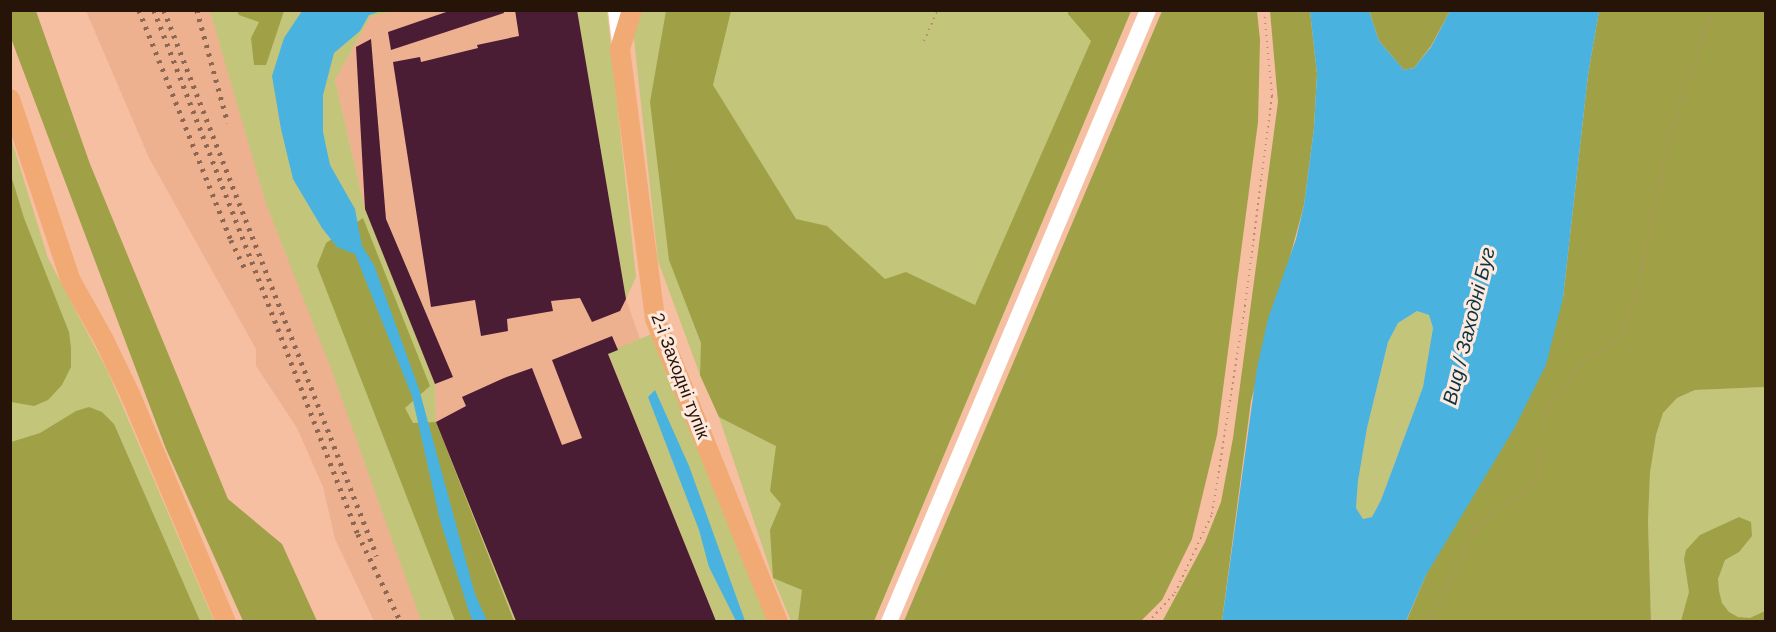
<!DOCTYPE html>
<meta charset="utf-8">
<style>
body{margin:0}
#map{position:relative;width:1776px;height:632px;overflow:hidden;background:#f6bfa2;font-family:Arial,sans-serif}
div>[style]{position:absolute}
.built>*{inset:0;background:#eeb190}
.green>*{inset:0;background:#c3c57a;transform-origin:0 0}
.forest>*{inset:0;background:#a0a146}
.water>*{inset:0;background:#49b2de}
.building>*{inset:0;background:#4a1d35}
.path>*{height:2px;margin-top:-1px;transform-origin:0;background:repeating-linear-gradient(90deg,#b88b74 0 1.5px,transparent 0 6px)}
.minor>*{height:16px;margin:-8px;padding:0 8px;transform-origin:8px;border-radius:8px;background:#fff}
.major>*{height:20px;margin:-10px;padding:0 10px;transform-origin:10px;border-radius:10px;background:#f2aa75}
.rail>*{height:4.5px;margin-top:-2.25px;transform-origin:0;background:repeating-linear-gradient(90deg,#8c6754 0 3px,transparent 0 9px)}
span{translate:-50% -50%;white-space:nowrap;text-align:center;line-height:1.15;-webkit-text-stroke:6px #ffe8dc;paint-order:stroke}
.street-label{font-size:18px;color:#271409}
.water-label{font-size:20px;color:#053547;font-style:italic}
.frame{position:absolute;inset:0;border:12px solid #271409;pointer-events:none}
</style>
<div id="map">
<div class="built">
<div style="clip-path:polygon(397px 10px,577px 11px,626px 299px,640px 339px,608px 354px,716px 621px,514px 621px,436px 422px,435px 384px,365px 209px,335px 80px,371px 16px)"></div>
<div style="clip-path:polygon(86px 11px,229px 11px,451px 621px,374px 621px,335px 539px,323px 487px,297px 428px,256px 366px,256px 349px,149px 158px)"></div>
</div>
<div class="green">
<div style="clip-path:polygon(210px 11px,397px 11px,371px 16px,335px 80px,365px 209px,435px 384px,436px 422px,516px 621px,421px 621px,333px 374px,266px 204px)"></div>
<div style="clip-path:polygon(577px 11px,607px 11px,636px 277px,626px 299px)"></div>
<div style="clip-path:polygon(631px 11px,1131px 11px,874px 621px,791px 621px,773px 578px,719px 417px,700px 375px,658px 261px)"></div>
<div style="clip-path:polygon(10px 135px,48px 258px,108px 372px,214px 621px,11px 621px)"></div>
<div style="clip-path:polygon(1417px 311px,1429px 315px,1433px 328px,1423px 387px,1381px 500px,1372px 517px,1363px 519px,1356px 508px,1358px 481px,1367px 428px,1388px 342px,1398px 323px)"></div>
<div style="left:652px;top:334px;width:310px;height:48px;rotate:68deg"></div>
<div style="clip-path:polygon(1765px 387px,1765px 621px,1651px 622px,1648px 521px,1650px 473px,1656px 435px,1663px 413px,1677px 398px,1695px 390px)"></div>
</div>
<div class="forest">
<div style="clip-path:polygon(10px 11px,36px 11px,90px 164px,228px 499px,282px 544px,317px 621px,243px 621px,166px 449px,12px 41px)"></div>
<div style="clip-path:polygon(237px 11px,284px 11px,266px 65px,254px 65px,251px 38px,259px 22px,239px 15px)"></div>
<div style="clip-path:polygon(666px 11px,731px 11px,713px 85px,796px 219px,827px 226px,885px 279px,906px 272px,975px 305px,1091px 41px,1068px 14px,1068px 11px,1131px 11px,874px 621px,798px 621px,802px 590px,773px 578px,770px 530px,781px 504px,770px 491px,776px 446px,719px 417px,700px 375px,701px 343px,669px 260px,650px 102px)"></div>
<div style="clip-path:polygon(1162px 11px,1257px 11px,1260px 40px,1258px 122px,1217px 435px,1192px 539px,1162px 600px,1141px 621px,904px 621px)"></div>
<div style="clip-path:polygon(1270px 11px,1310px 11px,1317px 74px,1314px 128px,1304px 205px,1251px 401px,1222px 621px,1162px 622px,1205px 542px,1221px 502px,1233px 438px,1278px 102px)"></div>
<div style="clip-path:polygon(1369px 11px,1450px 11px,1431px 46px,1414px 68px,1404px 70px,1379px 41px)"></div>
<div style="clip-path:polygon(1599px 11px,1765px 11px,1765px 387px,1695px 390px,1677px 398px,1663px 413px,1656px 435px,1650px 473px,1648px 521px,1651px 621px,1406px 622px,1426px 575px,1563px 298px,1588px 75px)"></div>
<div style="clip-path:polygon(10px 172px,24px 218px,69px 332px,71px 348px,71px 367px,62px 385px,48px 400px,34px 406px,11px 402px)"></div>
<div style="clip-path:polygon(363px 218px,430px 386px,405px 408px,413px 423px,436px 422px,514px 621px,455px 621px,317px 266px,326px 243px)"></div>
<div style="clip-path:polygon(89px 407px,102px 412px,114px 424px,200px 621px,11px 621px,11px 442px,40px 433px,76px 411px)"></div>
<div style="clip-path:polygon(1739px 517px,1751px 522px,1752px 536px,1739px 552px,1725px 560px,1718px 579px,1719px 591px,1722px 603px,1729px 612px,1738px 617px,1750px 618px,1765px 611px,1765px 621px,1681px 621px,1689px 592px,1684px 559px,1686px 550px,1700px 535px)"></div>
</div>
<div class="water">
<div style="clip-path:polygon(302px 11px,381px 11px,369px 15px,360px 31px,334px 53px,323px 95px,323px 132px,330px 165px,355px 209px,362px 246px,374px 265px,419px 389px,475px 594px,487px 621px,473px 621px,470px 615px,440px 520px,412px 396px,355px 254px,337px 247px,322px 228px,293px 179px,281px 129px,272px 76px,284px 38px)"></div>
<div style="clip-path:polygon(evenodd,1310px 11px,1369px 11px,1379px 41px,1404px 70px,1414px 68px,1431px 47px,1450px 11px,1599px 11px,1588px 75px,1563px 298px,1546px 365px,1515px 427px,1426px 575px,1406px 621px,1222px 621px,1257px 368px,1268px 319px,1296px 239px,1304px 205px,1314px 128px,1317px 74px,1310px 11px,1417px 311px,1429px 315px,1433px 328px,1423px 387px,1381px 500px,1372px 517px,1363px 519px,1356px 508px,1358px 481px,1367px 428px,1388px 342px,1398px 323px,1417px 311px)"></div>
<div style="clip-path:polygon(655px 390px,689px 466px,745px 621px,736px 621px,709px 567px,699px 530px,648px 397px)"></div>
</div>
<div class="building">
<div style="clip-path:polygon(452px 10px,503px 10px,504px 13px,391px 50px,388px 32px)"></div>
<div style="clip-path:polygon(515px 10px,577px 10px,626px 299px,620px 311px,592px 322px,580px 298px,551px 301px,553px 311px,507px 319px,508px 331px,481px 336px,475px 300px,431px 307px,393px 62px,420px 57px,421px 62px,478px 48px,477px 45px,519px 36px)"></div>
<div style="clip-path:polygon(371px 39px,386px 219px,453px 377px,435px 384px,365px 209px,356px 47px)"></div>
<div style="clip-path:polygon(612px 336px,618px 350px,608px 354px,716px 621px,516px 621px,436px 422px,466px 406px,462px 397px,504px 378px,532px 368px,562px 445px,582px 438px,552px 360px)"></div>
</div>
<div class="path">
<div style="left:924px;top:41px;width:34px;rotate:-66deg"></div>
<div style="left:1148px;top:622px;width:40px;rotate:-47deg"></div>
<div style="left:1175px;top:593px;width:87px;rotate:-64.9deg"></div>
<div style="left:1212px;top:514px;width:211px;rotate:-81deg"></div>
<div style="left:1245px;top:306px;width:212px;rotate:-82.7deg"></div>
<div style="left:1272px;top:96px;width:86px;rotate:-95.3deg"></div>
<div style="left:1429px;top:622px;width:104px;rotate:-63.7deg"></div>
<div style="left:1475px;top:529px;width:22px;rotate:-43deg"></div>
<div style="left:1491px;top:514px;width:40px;rotate:-32deg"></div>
<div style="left:1525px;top:493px;width:17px;rotate:-54deg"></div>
<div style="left:1535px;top:479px;width:19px;rotate:-72deg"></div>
<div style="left:1541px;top:461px;width:48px;rotate:-85.2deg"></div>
<div style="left:1545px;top:413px;width:17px;rotate:-59deg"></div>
<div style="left:1554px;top:398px;width:45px;rotate:-50.4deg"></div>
<div style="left:1583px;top:363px;width:36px;rotate:-34deg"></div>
<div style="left:1613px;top:343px;width:16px;rotate:-50deg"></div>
<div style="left:1623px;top:331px;width:32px;rotate:-68deg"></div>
<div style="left:1635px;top:301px;width:167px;rotate:-78.3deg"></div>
<div style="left:1669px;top:137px;width:134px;rotate:-71.3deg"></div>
</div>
<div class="minor">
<div style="left:616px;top:10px;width:35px;rotate:83deg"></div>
<div style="left:889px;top:622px;width:665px;rotate:-67.06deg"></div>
</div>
<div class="major">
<div style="left:632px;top:10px;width:41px;rotate:107.1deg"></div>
<div style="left:620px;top:49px;width:272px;rotate:82.6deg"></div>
<div style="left:655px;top:319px;width:327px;rotate:67.9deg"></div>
<div style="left:10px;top:99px;width:192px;rotate:71.5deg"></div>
<div style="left:71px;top:281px;width:68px;rotate:60.8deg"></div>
<div style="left:104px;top:340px;width:60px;rotate:64.3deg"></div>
<div style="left:130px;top:394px;width:247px;rotate:67.2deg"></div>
</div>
<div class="rail">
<div style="left:139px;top:10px;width:248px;rotate:68.2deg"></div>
<div style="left:231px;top:240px;width:34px;rotate:64deg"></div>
<div style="left:154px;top:10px;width:562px;rotate:68.73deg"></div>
<div style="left:358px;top:534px;width:98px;rotate:64deg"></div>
<div style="left:164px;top:10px;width:586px;rotate:68.69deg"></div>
<div style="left:197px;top:10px;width:117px;rotate:74.7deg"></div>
</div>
<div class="street-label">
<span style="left:680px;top:376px;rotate:69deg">2-і Заходні тупік</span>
</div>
<div class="water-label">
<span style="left:1469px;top:326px;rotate:-76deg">Bug / Заходні Буг</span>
</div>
<div class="frame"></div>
</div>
